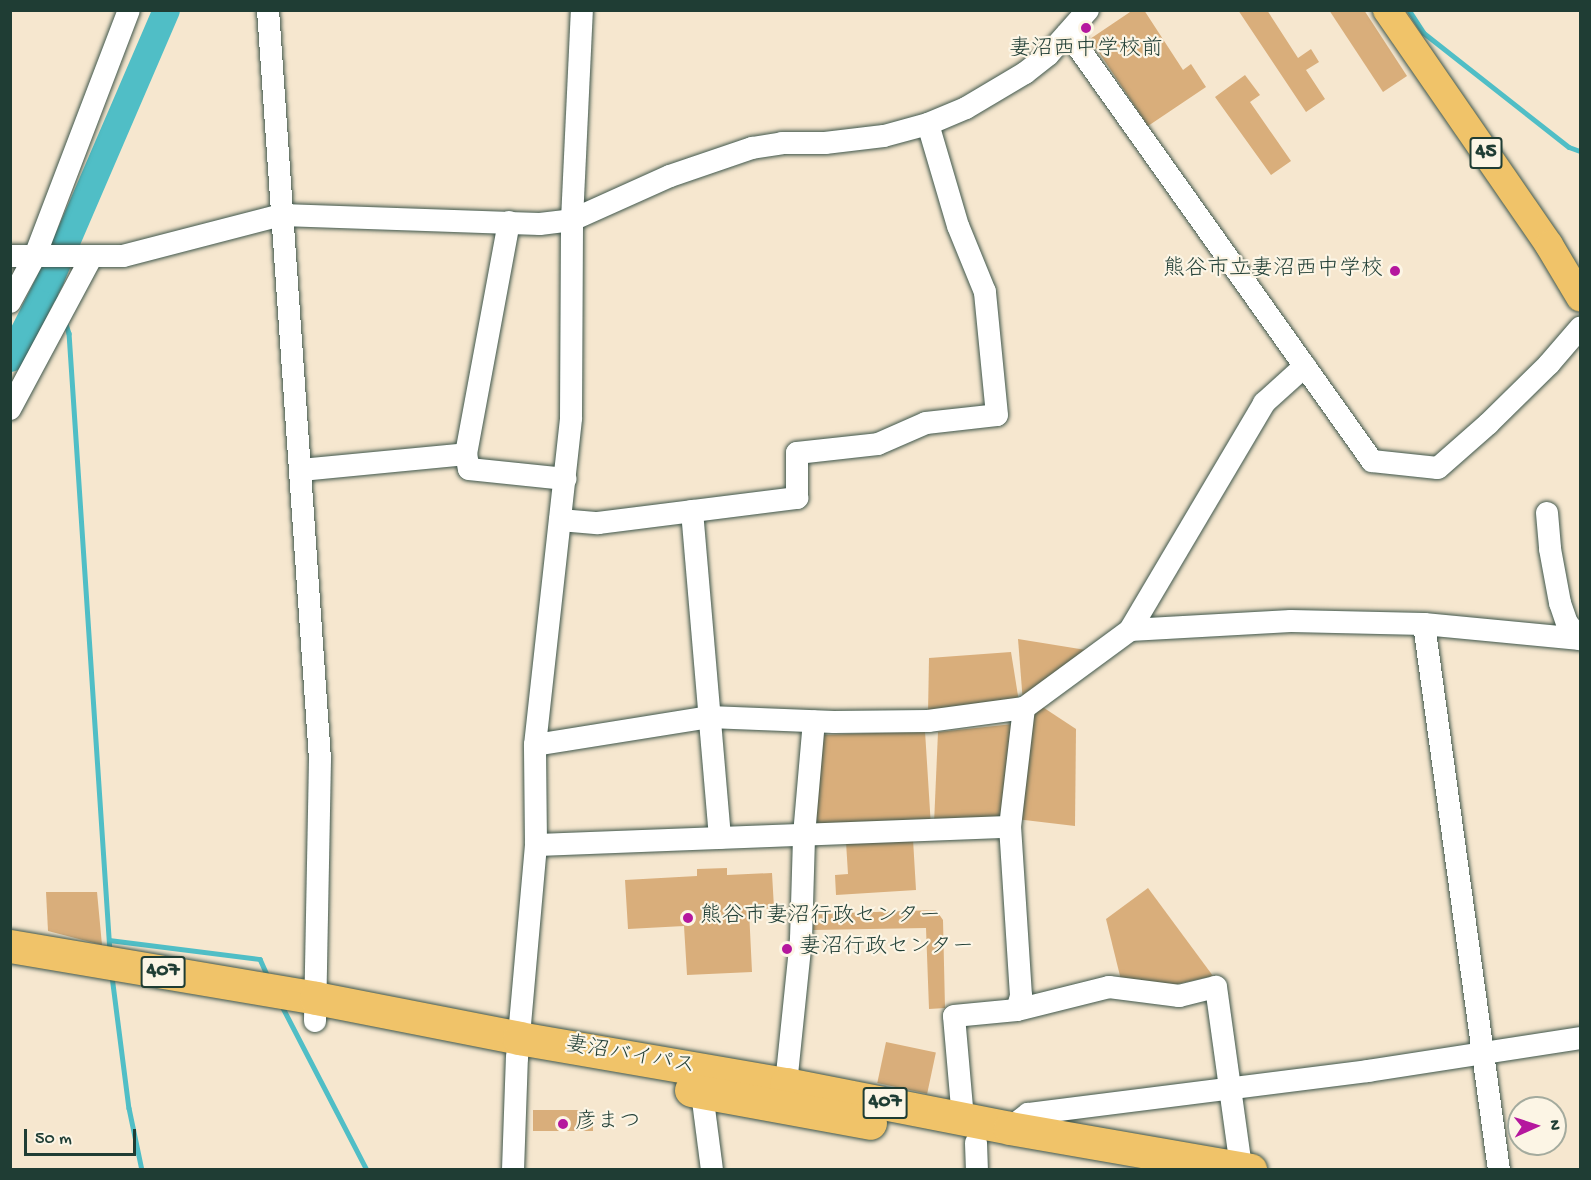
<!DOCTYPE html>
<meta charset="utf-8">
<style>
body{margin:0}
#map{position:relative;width:1591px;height:1180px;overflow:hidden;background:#f6e7cf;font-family:"Gochi Hand","Klee One",sans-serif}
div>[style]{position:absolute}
.stream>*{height:4.5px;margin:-2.25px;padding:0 2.25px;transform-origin:2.25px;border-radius:2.25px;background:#50bec6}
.river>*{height:27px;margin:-13.5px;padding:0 13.5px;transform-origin:13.5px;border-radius:13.5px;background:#50bec6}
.building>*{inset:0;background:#d9ae7b;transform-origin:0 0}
.roads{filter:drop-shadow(0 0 2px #3f564b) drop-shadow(0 0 2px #3f564b)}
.minor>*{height:22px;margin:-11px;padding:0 11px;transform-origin:11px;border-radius:11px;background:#fff}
.major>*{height:28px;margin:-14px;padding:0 14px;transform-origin:14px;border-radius:14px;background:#f0c369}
.highway>*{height:33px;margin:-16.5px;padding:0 16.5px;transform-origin:16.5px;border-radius:16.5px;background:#f0c369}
.dots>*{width:16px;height:16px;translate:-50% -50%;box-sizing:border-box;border:3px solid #fcf5e5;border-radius:50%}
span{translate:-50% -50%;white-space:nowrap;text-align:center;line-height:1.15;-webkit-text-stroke:4.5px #fcf5e5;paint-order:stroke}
.shield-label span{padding:2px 4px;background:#fcf5e5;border:2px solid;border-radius:4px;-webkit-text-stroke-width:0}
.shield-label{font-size:21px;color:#1f3d34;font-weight:700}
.poi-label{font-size:22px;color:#1f3d34}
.right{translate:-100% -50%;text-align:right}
.left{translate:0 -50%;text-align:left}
.street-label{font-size:22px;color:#1f3d34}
.frame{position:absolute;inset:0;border:12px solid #1f3d34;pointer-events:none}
.north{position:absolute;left:1507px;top:1096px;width:60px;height:60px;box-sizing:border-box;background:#fcf5e5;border:2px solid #a4ab9e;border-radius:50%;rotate:87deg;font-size:16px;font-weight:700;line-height:24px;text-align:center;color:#1f3d34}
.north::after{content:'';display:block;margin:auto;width:21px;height:27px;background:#b5179e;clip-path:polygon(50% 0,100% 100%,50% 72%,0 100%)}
.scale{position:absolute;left:24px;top:1129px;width:112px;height:27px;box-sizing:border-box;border:3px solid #1f3d34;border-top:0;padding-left:8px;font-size:18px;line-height:21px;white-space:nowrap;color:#1f3d34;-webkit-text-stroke:4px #fcf5e5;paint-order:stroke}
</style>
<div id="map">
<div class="stream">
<div style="left:1409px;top:10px;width:27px;rotate:57deg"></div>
<div style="left:1424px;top:33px;width:184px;rotate:38.2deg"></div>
<div style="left:1569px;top:147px;width:12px;rotate:20deg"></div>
<div style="left:50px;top:279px;width:24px;rotate:71deg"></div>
<div style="left:65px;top:321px;width:13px;rotate:72deg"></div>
<div style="left:69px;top:333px;width:620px;rotate:86.21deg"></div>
<div style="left:109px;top:940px;width:152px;rotate:7.2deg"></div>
<div style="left:260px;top:959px;width:20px;rotate:66deg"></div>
<div style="left:112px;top:976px;width:133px;rotate:82.7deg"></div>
<div style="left:129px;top:1108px;width:63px;rotate:78.2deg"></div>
<div style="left:282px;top:1006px;width:185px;rotate:62.6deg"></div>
</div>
<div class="river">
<div style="left:10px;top:358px;width:89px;rotate:-63.1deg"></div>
<div style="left:50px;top:279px;width:293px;rotate:-66.7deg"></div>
</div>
<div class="building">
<div style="clip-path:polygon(1133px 10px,1144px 10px,1183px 70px,1191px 64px,1206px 87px,1148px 126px,1090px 39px)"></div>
<div style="clip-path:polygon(1238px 10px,1267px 10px,1298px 58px,1311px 49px,1319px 62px,1306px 70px,1325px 99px,1306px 112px)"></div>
<div style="clip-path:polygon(1329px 10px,1364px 10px,1407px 76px,1383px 92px)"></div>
<div style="clip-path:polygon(1245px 75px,1260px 95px,1250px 102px,1291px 161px,1271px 175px,1215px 97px)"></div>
<div style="clip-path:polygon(1018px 639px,1086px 650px,1023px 703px)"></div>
<div style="clip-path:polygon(1011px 652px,1019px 702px,928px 714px,929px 658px)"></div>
<div style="clip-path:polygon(1035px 702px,1076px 729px,1075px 826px,1016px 819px)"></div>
<div style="clip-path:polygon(1022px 723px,1007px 822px,934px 824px,938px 732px)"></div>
<div style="clip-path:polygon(925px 731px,931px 827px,807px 826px,822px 735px)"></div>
<div style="clip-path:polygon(913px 839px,916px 890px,836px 895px,835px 875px,848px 874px,846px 842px)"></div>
<div style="clip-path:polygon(727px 868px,727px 875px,772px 873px,774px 908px,749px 910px,752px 972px,687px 975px,684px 926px,628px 929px,625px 880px,697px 876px,697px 869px)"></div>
<div style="clip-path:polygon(1148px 888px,1213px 976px,1164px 987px,1122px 984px,1106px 919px)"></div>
<div style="clip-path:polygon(46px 892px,97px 892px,102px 945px,48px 931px)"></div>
<div style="clip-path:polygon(936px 910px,943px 920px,945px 1008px,929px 1009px,926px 928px,813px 930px,814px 914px)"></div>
<div style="left:886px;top:1042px;width:51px;height:42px;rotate:12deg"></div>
<div style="left:593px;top:1110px;width:21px;height:60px;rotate:90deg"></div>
</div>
<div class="roads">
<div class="minor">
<div style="left:268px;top:10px;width:751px;rotate:86.03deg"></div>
<div style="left:320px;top:759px;width:262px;rotate:91.1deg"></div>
<div style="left:1068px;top:33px;width:525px;rotate:54.61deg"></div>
<div style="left:1372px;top:461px;width:66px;rotate:6.1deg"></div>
<div style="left:1438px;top:468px;width:67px;rotate:-41.3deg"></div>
<div style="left:1488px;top:424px;width:86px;rotate:-44.5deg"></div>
<div style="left:1549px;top:364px;width:48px;rotate:-49.3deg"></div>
<div style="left:509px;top:222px;width:236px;rotate:100.5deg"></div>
<div style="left:466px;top:454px;width:15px;rotate:79deg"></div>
<div style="left:469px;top:469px;width:97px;rotate:5.9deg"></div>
<div style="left:10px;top:256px;width:113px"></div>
<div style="left:123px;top:256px;width:164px;rotate:-14.5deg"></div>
<div style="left:282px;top:215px;width:258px;rotate:2deg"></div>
<div style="left:540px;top:224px;width:32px;rotate:-7deg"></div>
<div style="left:572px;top:220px;width:107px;rotate:-24.2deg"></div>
<div style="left:670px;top:176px;width:87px;rotate:-18.9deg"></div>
<div style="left:752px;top:148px;width:30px;rotate:-9deg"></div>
<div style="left:782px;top:143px;width:43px"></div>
<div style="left:825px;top:143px;width:59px;rotate:-6.8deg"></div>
<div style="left:884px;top:136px;width:46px;rotate:-15.3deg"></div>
<div style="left:928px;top:124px;width:41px;rotate:-22.8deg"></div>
<div style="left:966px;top:108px;width:69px;rotate:-30.7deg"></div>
<div style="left:1025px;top:73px;width:29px;rotate:-38deg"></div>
<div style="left:1048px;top:55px;width:60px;rotate:-48.4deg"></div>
<div style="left:10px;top:302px;width:52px;rotate:-61.5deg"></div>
<div style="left:35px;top:256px;width:263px;rotate:-69.1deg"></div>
<div style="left:10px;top:409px;width:171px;rotate:-61.8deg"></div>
<div style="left:301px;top:470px;width:166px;rotate:-5.5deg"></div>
<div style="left:692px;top:511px;width:328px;rotate:85.1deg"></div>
<div style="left:1547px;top:513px;width:36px;rotate:85deg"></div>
<div style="left:1550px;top:549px;width:55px;rotate:79.5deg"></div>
<div style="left:1560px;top:603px;width:21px;rotate:71deg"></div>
<div style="left:1567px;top:623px;width:21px;rotate:51deg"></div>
<div style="left:560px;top:520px;width:38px;rotate:5deg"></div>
<div style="left:598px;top:523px;width:201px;rotate:-7.2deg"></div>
<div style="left:797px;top:498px;width:45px;rotate:-90deg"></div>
<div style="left:797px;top:453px;width:81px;rotate:-6.3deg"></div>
<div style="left:878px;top:444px;width:52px;rotate:-23.6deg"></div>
<div style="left:926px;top:423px;width:71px;rotate:-6.4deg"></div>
<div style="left:997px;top:415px;width:124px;rotate:-95.6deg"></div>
<div style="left:985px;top:292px;width:71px;rotate:-112.2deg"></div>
<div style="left:958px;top:226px;width:106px;rotate:-106.4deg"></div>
<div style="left:1424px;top:624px;width:551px;rotate:82.18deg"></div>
<div style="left:1130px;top:630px;width:161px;rotate:-3.2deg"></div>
<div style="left:1291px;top:621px;width:133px;rotate:1.3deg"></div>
<div style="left:1424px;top:624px;width:157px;rotate:5.5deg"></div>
<div style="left:535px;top:745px;width:176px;rotate:-9.1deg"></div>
<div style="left:709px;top:717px;width:125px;rotate:2.3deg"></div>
<div style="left:834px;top:722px;width:94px;rotate:-0.6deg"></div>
<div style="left:928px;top:721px;width:97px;rotate:-7.7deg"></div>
<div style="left:1024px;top:708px;width:132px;rotate:-36.3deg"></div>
<div style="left:1130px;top:630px;width:264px;rotate:-59.4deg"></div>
<div style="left:1264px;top:403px;width:55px;rotate:-42.1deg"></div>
<div style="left:536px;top:845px;width:474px;rotate:-2.2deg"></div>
<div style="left:1017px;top:1010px;width:15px;rotate:-74deg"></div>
<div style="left:1021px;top:996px;width:169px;rotate:-93.7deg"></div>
<div style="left:1010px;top:827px;width:120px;rotate:-83.3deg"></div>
<div style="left:786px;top:1084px;width:146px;rotate:-84.1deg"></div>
<div style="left:801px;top:939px;width:104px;rotate:-88.3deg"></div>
<div style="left:804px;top:835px;width:114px;rotate:-85deg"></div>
<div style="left:702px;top:1093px;width:78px;rotate:82.6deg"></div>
<div style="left:963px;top:1119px;width:103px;rotate:-95deg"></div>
<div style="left:954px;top:1016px;width:63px;rotate:-5.4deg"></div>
<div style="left:1017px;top:1010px;width:95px;rotate:-14deg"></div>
<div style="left:1109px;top:987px;width:71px;rotate:7.3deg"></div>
<div style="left:1179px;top:996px;width:38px;rotate:-14deg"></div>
<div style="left:1216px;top:987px;width:183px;rotate:82.1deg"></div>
<div style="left:1010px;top:1128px;width:23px;rotate:-38deg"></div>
<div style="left:1028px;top:1114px;width:343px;rotate:-7.2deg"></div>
<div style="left:1368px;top:1071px;width:215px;rotate:-8.8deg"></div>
<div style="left:976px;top:1143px;width:27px;rotate:88deg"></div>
<div style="left:513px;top:1170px;width:112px;rotate:-88deg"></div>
<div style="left:517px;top:1058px;width:214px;rotate:-84.9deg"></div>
<div style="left:536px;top:845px;width:100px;rotate:-90.6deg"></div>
<div style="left:535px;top:745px;width:329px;rotate:-83.7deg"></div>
<div style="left:571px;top:418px;width:198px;rotate:-89.7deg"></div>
<div style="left:572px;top:220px;width:210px;rotate:-87.3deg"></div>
</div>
<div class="major">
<div style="left:1387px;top:10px;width:285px;rotate:55.4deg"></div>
<div style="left:1549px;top:245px;width:61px;rotate:59.2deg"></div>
</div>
<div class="highway">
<div style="left:10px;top:946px;width:310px;rotate:9.6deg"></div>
<div style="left:316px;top:998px;width:207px;rotate:11.1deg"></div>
<div style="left:519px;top:1038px;width:271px;rotate:9.8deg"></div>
<div style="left:786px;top:1084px;width:228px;rotate:11.1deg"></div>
<div style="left:1010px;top:1128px;width:244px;rotate:9.9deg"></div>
<div style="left:691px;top:1090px;width:182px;rotate:10.4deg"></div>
</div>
</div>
<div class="dots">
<div style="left:1086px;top:28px;background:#b5179e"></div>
<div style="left:1395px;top:271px;background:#b5179e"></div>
<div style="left:688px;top:918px;background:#b5179e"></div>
<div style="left:787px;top:949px;background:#b5179e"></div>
<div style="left:563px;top:1124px;background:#b5179e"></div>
</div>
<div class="shield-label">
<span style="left:1486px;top:153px">45</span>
<span style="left:163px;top:972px">407</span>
<span style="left:885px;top:1103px">407</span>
</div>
<div class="poi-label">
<span style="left:1086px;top:51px">妻沼西中学校前</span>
<span class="right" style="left:1383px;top:271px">熊谷市立妻沼西中学校</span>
<span class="left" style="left:700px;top:918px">熊谷市妻沼行政センター</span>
<span class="left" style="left:799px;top:949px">妻沼行政センター</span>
<span class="left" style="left:575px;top:1124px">彦まつ</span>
</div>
<div class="street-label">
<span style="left:630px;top:1057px;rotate:10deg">妻沼バイパス</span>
</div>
<div class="frame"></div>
<div class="north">N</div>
<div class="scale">50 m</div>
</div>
